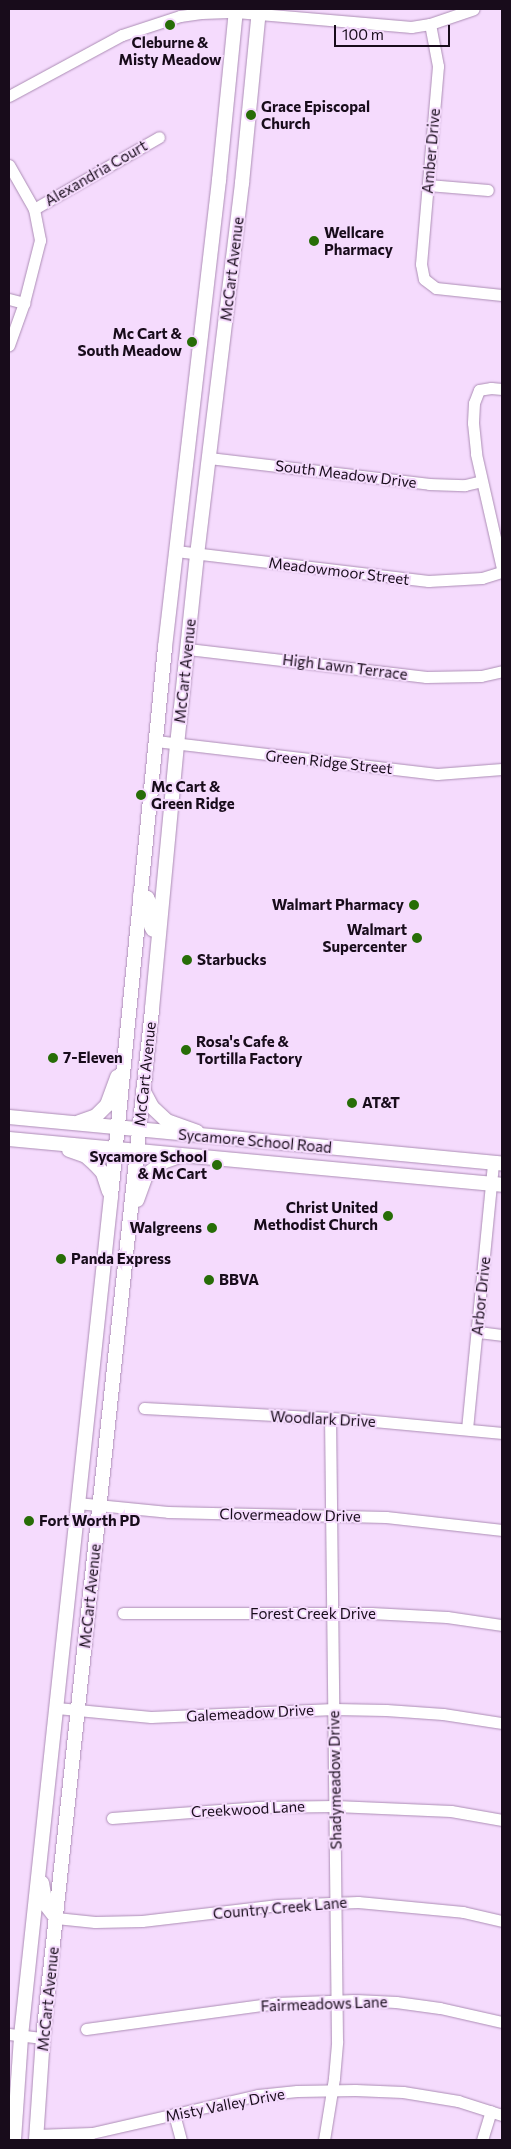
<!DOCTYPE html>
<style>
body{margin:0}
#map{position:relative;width:511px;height:2149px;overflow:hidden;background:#f5dbfd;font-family:Commissioner,sans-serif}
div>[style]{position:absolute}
.roads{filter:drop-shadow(0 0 1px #ac8db5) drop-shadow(0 0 1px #ac8db5)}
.minor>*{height:11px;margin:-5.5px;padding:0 5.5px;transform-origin:5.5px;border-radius:5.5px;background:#fff}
.major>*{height:14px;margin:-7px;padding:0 7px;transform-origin:7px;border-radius:7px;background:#fff}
.dots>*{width:14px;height:14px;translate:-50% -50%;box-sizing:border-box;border:2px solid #f5dbfd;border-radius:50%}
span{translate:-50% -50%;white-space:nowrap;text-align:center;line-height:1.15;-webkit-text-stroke:4px #f5dbfd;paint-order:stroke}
.poi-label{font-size:15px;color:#180c1b;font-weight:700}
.left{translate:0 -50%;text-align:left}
.right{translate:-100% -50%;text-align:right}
.street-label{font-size:15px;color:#180c1b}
.frame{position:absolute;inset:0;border:10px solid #180c1b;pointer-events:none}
.scale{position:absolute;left:334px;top:25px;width:116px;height:22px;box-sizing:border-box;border:2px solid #180c1b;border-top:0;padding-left:6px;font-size:15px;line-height:18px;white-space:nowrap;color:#180c1b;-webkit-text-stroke:4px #f5dbfd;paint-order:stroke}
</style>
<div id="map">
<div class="roads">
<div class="minor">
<div style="left:430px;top:24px;width:43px;rotate:79.2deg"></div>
<div style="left:438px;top:66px;width:199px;rotate:94.9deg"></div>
<div style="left:421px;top:264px;width:15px;rotate:79deg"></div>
<div style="left:424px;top:279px;width:15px;rotate:37deg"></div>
<div style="left:436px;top:288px;width:66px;rotate:6.1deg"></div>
<div style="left:9px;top:96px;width:128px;rotate:-28.4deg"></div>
<div style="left:122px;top:35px;width:61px;rotate:-18.1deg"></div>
<div style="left:180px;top:16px;width:21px;rotate:-8deg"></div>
<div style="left:201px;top:13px;width:35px;rotate:-2deg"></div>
<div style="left:236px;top:12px;width:176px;rotate:4.9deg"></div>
<div style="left:411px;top:27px;width:19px;rotate:-9deg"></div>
<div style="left:430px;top:24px;width:46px;rotate:-18.8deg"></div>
<div style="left:9px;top:165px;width:51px;rotate:60.4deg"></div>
<div style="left:34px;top:209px;width:32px;rotate:79deg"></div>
<div style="left:40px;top:240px;width:65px;rotate:104.3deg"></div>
<div style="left:24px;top:303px;width:45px;rotate:109.7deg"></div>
<div style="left:428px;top:185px;width:60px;rotate:4.8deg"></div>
<div style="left:34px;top:209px;width:144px;rotate:-29.9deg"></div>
<div style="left:9px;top:299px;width:16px;rotate:15deg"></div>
<div style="left:502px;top:389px;width:11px;rotate:-175deg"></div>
<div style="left:491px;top:388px;width:12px;rotate:171deg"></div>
<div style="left:479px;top:390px;width:14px;rotate:111deg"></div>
<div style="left:474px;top:403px;width:20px;rotate:93deg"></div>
<div style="left:473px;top:423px;width:31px;rotate:84deg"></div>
<div style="left:476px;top:454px;width:117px;rotate:77.2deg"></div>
<div style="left:209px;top:458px;width:222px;rotate:6.7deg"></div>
<div style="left:429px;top:484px;width:36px;rotate:2deg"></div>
<div style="left:465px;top:485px;width:17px;rotate:-13deg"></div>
<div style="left:176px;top:551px;width:254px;rotate:6.8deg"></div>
<div style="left:428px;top:581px;width:54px;rotate:-3.2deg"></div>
<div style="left:482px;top:578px;width:21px;rotate:-17deg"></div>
<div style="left:188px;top:649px;width:240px;rotate:6.7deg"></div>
<div style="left:426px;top:677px;width:55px;rotate:-1deg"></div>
<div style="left:481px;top:676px;width:22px;rotate:-13deg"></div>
<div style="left:156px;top:741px;width:283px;rotate:6.7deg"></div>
<div style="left:437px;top:774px;width:65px;rotate:-4.4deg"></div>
<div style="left:478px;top:1332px;width:24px;rotate:7deg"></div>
<div style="left:144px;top:1408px;width:219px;rotate:3.1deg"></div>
<div style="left:363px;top:1420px;width:140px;rotate:5.3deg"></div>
<div style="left:467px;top:1429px;width:267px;rotate:-84.4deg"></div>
<div style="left:77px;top:1503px;width:91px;rotate:5.6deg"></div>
<div style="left:168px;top:1512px;width:218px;rotate:1.3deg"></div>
<div style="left:386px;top:1517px;width:117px;rotate:6.4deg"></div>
<div style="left:123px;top:1613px;width:248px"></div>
<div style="left:371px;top:1613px;width:76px;rotate:3deg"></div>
<div style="left:447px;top:1617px;width:56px;rotate:8.3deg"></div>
<div style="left:57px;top:1708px;width:94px;rotate:5.5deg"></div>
<div style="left:151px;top:1717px;width:183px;rotate:-2.5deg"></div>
<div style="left:334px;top:1709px;width:52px;rotate:1.1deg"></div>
<div style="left:386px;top:1710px;width:57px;rotate:4deg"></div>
<div style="left:443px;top:1714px;width:60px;rotate:8.7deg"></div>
<div style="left:112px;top:1818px;width:145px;rotate:-4.3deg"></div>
<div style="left:257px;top:1807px;width:78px;rotate:-0.7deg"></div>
<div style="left:335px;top:1806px;width:116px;rotate:2.5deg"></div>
<div style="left:451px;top:1811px;width:52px;rotate:10deg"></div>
<div style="left:56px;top:1918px;width:39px;rotate:6deg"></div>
<div style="left:95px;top:1922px;width:47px;rotate:-1.2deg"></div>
<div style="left:142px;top:1921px;width:137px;rotate:-6.7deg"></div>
<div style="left:278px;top:1905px;width:80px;rotate:-2.1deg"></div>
<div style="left:358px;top:1902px;width:105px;rotate:5.4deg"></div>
<div style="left:463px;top:1912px;width:40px;rotate:13deg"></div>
<div style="left:86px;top:2029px;width:192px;rotate:-7.8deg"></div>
<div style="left:276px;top:2003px;width:79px;rotate:-2.2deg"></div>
<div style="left:355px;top:2000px;width:41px;rotate:2.8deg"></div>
<div style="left:396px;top:2002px;width:44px;rotate:7.8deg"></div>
<div style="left:440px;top:2008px;width:64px;rotate:12.7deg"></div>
<div style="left:9px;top:2034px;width:34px;rotate:7deg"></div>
<div style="left:174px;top:2114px;width:27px;rotate:75deg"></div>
<div style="left:36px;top:2135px;width:56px;rotate:-2deg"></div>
<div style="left:92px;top:2133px;width:170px;rotate:-12.9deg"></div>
<div style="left:258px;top:2095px;width:39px;rotate:-6deg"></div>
<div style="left:297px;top:2091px;width:58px;rotate:-1deg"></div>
<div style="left:355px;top:2090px;width:48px;rotate:2.4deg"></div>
<div style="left:403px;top:2092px;width:56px;rotate:9.3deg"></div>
<div style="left:458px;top:2101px;width:46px;rotate:17.7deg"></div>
<div style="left:324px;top:2140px;width:63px;rotate:-80.8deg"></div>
<div style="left:334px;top:2078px;width:37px;rotate:-85deg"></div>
<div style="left:337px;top:2041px;width:622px;rotate:-90.64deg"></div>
<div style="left:482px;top:2140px;width:30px;rotate:-73deg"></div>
</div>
<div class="major">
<div style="left:140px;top:895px;width:8px;rotate:23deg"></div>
<div style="left:147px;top:898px;width:7px;rotate:63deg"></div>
<div style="left:150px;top:904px;width:22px;rotate:87deg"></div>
<div style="left:151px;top:926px;width:4px;rotate:63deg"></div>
<div style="left:143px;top:1090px;width:19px;rotate:62deg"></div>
<div style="left:152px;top:1107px;width:21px;rotate:43deg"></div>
<div style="left:167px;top:1121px;width:32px;rotate:20deg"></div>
<div style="left:9px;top:1117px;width:495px;rotate:5.4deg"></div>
<div style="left:79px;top:1122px;width:18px;rotate:-19deg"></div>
<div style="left:96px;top:1116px;width:16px;rotate:-45deg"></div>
<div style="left:107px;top:1105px;width:30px;rotate:-70deg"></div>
<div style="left:9px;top:1139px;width:495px;rotate:5.3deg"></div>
<div style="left:69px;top:1150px;width:18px;rotate:19deg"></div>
<div style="left:86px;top:1156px;width:12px;rotate:42deg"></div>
<div style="left:95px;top:1164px;width:12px;rotate:48deg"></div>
<div style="left:103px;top:1173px;width:19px;rotate:72deg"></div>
<div style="left:137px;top:1200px;width:27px;rotate:-70deg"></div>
<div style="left:146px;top:1175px;width:21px;rotate:-37deg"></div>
<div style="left:163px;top:1162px;width:15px;rotate:-20deg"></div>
<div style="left:42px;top:1883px;width:22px;rotate:80deg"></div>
<div style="left:46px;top:1905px;width:16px;rotate:52deg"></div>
<div style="left:14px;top:2140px;width:104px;rotate:-86.1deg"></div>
<div style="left:21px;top:2036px;width:845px;rotate:-83.88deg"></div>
<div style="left:111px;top:1196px;width:552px;rotate:-84.38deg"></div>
<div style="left:165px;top:647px;width:470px;rotate:-83.4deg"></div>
<div style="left:219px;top:180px;width:172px;rotate:-84.3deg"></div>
<div style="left:36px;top:2140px;width:102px;rotate:-86.1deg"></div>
<div style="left:43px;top:2038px;width:1035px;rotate:-83.95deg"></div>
<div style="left:152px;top:1009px;width:265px;rotate:-84.6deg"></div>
<div style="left:177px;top:745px;width:191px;rotate:-84deg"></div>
<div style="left:197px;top:555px;width:375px;rotate:-83.1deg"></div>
<div style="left:242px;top:183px;width:175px;rotate:-84.4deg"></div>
</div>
</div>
<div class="dots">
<div style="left:170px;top:25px;background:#276d07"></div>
<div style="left:251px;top:115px;background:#276d07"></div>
<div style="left:314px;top:241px;background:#276d07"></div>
<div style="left:192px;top:342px;background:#276d07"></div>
<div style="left:141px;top:795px;background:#276d07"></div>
<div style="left:414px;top:905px;background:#276d07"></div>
<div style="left:417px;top:938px;background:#276d07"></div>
<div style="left:187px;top:960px;background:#276d07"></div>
<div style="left:186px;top:1050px;background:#276d07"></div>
<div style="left:53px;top:1058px;background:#276d07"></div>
<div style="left:352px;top:1103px;background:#276d07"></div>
<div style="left:217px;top:1165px;background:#276d07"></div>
<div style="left:388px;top:1216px;background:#276d07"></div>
<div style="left:212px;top:1228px;background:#276d07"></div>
<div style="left:61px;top:1259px;background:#276d07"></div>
<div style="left:209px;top:1280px;background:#276d07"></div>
<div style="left:29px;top:1521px;background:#276d07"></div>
</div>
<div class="poi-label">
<span style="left:170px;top:51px">Cleburne &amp;<br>Misty Meadow</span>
<span class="left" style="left:261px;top:115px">Grace Episcopal<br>Church</span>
<span class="left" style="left:324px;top:241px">Wellcare<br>Pharmacy</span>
<span class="right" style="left:182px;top:342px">Mc Cart &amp;<br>South Meadow</span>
<span class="left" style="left:151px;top:795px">Mc Cart &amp;<br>Green Ridge</span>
<span class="right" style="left:404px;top:905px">Walmart Pharmacy</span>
<span class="right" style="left:407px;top:938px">Walmart<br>Supercenter</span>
<span class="left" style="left:197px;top:960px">Starbucks</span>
<span class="left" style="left:196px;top:1050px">Rosa's Cafe &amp;<br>Tortilla Factory</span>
<span class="left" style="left:63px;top:1058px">7-Eleven</span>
<span class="left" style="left:362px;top:1103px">AT&amp;T</span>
<span class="right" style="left:207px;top:1165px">Sycamore School<br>&amp; Mc Cart</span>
<span class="right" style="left:378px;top:1216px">Christ United<br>Methodist Church</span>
<span class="right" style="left:202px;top:1228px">Walgreens</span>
<span class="left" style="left:71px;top:1259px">Panda Express</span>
<span class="left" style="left:219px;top:1280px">BBVA</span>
<span class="left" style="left:39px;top:1521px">Fort Worth PD</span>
</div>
<div class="street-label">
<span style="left:431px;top:151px;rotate:-85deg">Amber Drive</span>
<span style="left:96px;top:173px;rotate:-30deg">Alexandria Court</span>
<span style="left:232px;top:269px;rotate:-83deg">McCart Avenue</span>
<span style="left:346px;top:474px;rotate:7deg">South Meadow Drive</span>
<span style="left:339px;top:571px;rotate:7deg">Meadowmoor Street</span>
<span style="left:345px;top:667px;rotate:7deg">High Lawn Terrace</span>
<span style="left:185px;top:671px;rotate:-84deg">McCart Avenue</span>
<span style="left:329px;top:762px;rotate:6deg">Green Ridge Street</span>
<span style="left:145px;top:1074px;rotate:-84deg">McCart Avenue</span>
<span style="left:255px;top:1141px;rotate:5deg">Sycamore School Road</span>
<span style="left:481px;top:1296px;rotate:-84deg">Arbor Drive</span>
<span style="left:323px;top:1419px;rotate:3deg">Woodlark Drive</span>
<span style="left:290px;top:1515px;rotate:1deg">Clovermeadow Drive</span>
<span style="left:90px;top:1596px;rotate:-84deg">McCart Avenue</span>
<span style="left:313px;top:1614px">Forest Creek Drive</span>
<span style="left:250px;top:1713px;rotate:-3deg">Galemeadow Drive</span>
<span style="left:335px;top:1780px;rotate:-91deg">Shadymeadow Drive</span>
<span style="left:248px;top:1809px;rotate:-3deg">Creekwood Lane</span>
<span style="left:280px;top:1908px;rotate:-5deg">Country Creek Lane</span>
<span style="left:48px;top:1999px;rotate:-84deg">McCart Avenue</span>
<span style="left:324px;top:2004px;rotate:-2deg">Fairmeadows Lane</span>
<span style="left:225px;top:2105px;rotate:-11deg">Misty Valley Drive</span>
</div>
<div class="frame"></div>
<div class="scale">100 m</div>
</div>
